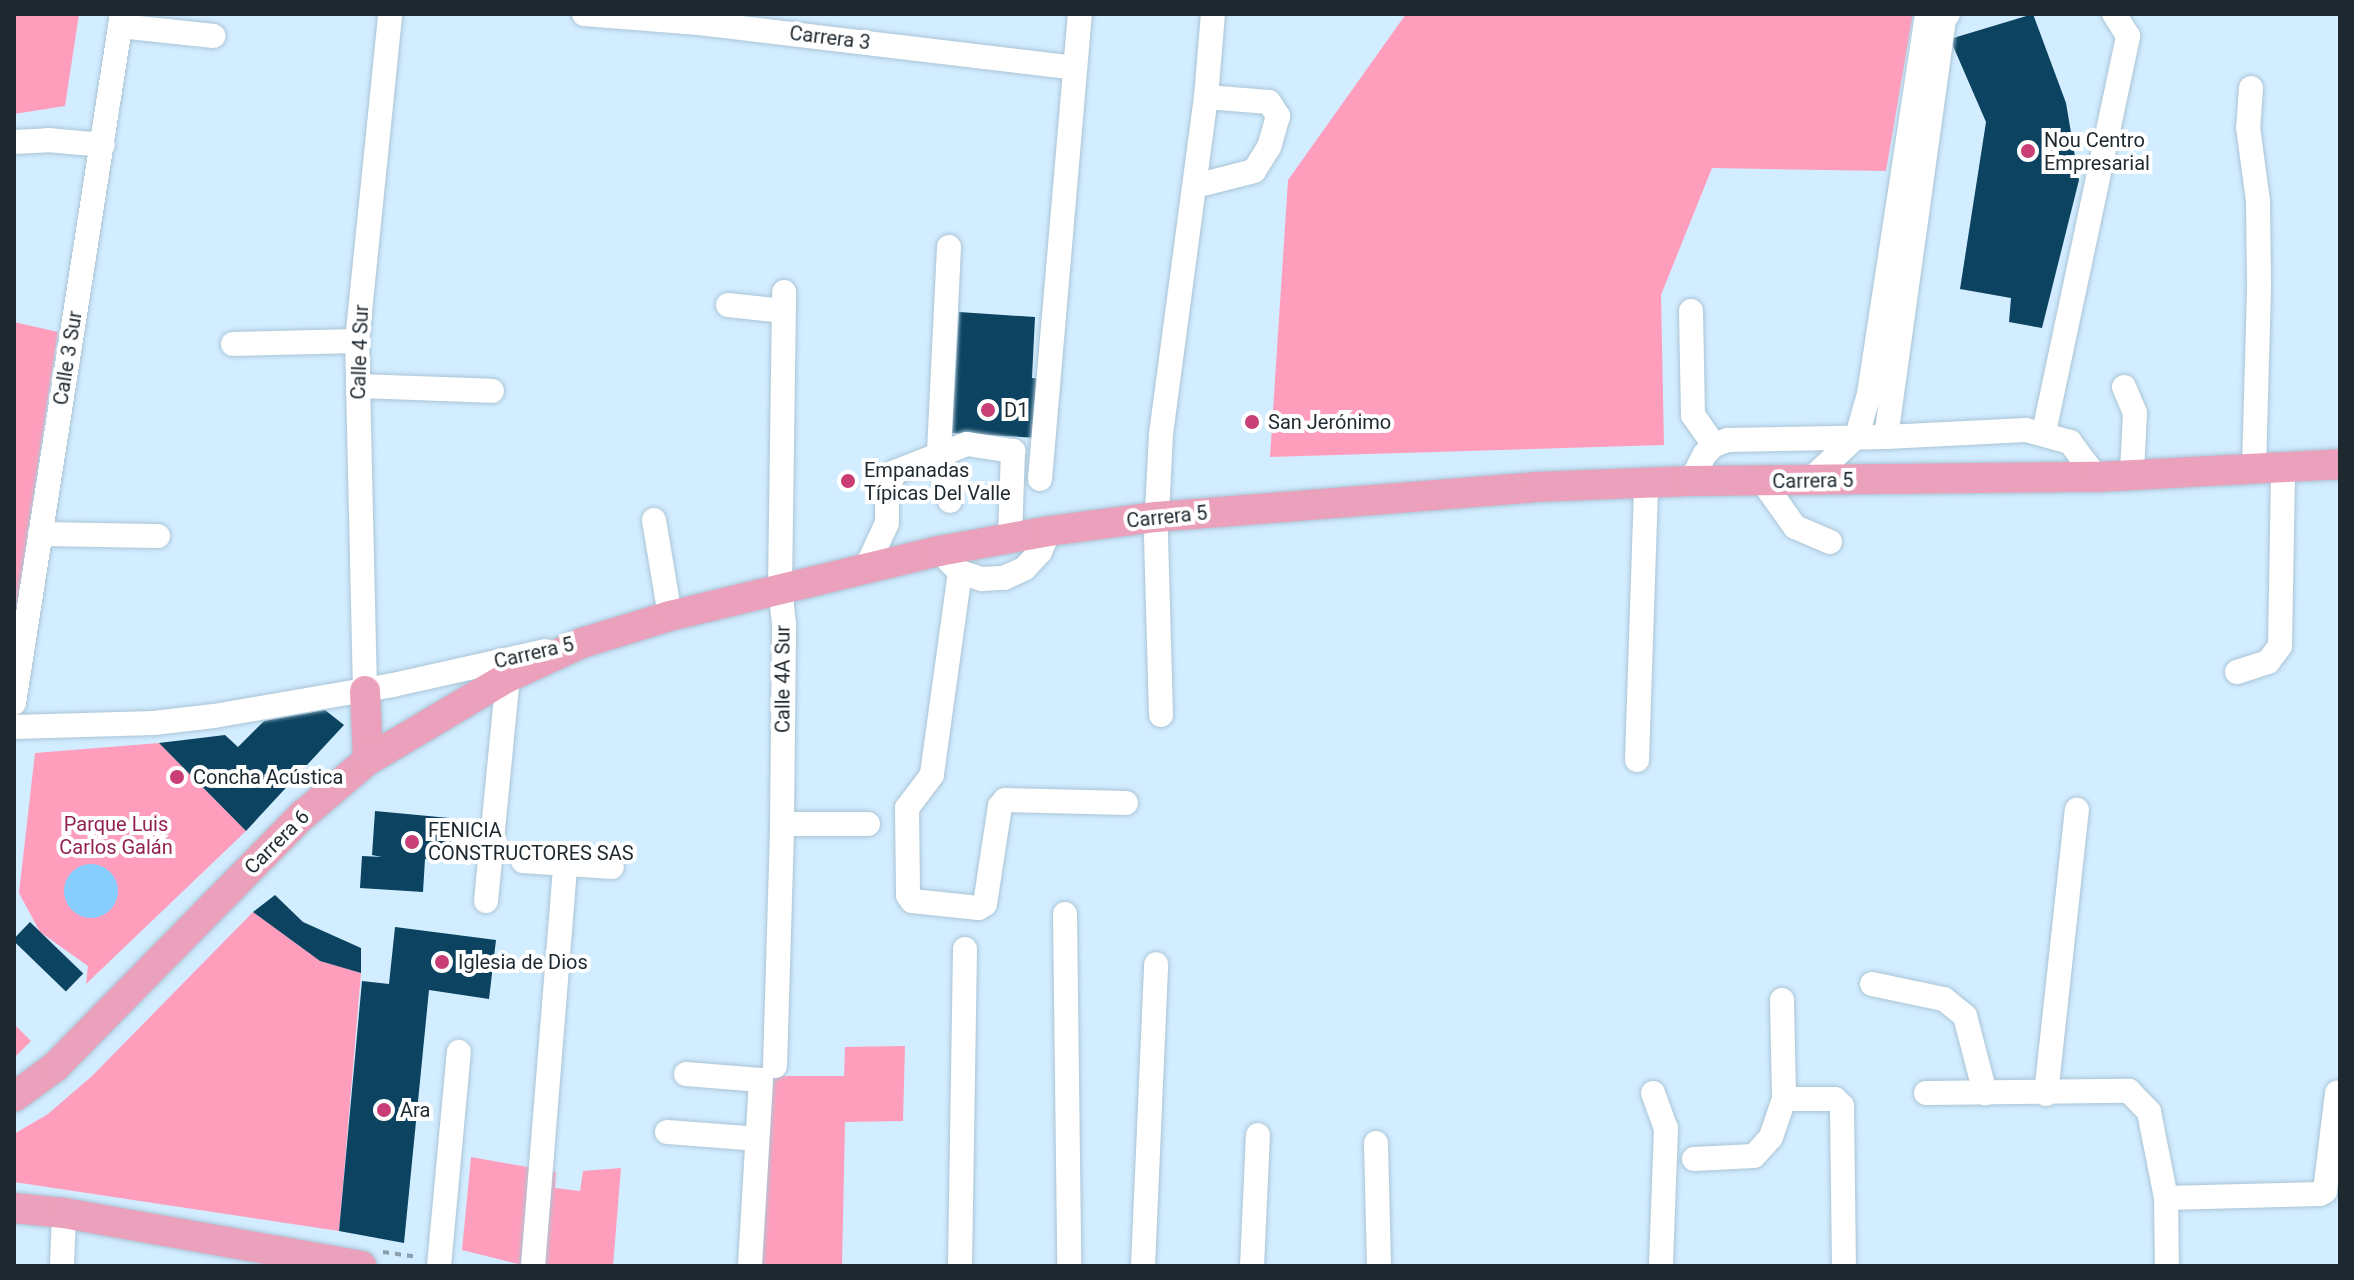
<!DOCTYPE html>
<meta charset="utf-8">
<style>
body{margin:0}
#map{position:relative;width:2354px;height:1280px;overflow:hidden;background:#d2edff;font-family:Roboto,sans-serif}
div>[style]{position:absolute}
.green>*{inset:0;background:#ff9ebc}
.water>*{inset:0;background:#85cefd}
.round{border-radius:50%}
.building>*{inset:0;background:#0b4360;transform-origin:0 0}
.path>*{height:4px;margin-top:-2px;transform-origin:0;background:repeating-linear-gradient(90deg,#8b9fad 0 6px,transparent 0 12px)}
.roads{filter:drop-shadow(0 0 2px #abc5d6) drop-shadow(0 0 2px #abc5d6)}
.minor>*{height:24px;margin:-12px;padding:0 12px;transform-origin:12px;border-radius:12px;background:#fff}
.major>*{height:30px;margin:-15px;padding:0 15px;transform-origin:15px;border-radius:15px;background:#eba0bb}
.dots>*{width:22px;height:22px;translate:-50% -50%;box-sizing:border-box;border:4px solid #fff;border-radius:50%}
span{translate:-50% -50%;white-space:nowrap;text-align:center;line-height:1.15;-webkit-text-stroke:8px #fff;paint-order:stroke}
.street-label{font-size:20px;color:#1e282f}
.poi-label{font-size:20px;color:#1e282f}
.left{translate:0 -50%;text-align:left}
.park-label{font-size:20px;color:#922151}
.frame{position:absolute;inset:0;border:16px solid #1e282f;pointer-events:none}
</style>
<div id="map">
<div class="green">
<div style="clip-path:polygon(14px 14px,79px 14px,65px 106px,14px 114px)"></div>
<div style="clip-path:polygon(1406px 14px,1913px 14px,1886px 171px,1712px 168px,1661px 295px,1664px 445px,1270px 457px,1288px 180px)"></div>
<div style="clip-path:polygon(14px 322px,58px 332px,14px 625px)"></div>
<div style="clip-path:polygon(159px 743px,246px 831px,86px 984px,88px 966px,40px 932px,19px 893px,35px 753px)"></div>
<div style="clip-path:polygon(253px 912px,320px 961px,361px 973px,339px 1231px,14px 1182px,14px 1134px,48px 1114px,92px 1076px)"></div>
<div style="clip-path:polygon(14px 1024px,31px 1041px,14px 1058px)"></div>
<div style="clip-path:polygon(905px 1046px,903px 1121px,845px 1122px,842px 1266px,756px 1266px,772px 1076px,844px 1076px,845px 1047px)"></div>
<div style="clip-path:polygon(471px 1157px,556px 1172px,555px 1188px,580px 1191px,583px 1171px,621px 1168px,613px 1266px,526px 1266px,462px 1250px)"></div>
</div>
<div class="water">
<div class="round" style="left:64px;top:864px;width:54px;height:54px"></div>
</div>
<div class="building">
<div style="clip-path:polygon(2033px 14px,2066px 103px,2079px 180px,2042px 328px,2009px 322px,2011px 298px,1960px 289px,1986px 122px,1950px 39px)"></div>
<div style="clip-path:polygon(959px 312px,1035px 317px,1032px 378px,1043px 379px,1040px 438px,952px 433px)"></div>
<div style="clip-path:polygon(325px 710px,344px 725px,246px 831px,159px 743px,225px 735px,238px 747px,264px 721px)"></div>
<div style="clip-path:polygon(375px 811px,460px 819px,459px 829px,452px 828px,449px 862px,425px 859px,423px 892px,360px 888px,362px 856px,382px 857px,372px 855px)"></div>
<div style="clip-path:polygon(275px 895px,303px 922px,361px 948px,361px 973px,320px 961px,253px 912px)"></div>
<div style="left:30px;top:922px;width:74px;height:25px;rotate:44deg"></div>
<div style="clip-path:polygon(395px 927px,496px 940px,489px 999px,429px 990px,404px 1243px,339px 1231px,362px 981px,389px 984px)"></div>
</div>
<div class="path">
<div style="left:383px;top:1252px;width:34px;rotate:8deg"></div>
</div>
<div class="roads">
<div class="minor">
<div style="left:584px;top:14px;width:115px;rotate:4.5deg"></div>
<div style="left:699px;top:23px;width:379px;rotate:6.8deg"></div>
<div style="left:120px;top:26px;width:94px;rotate:6.1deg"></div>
<div style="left:2251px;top:88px;width:39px;rotate:94deg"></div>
<div style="left:2248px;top:127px;width:75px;rotate:82.3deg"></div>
<div style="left:2258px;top:201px;width:88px;rotate:89.3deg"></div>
<div style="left:2259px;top:289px;width:180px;rotate:91.6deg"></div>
<div style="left:1206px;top:97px;width:83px;rotate:-85.2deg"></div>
<div style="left:14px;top:142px;width:34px;rotate:-3deg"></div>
<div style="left:48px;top:140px;width:55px;rotate:5.2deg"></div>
<div style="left:949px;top:247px;width:206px;rotate:92.8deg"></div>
<div style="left:939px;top:453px;width:49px;rotate:77.1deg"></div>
<div style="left:728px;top:305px;width:56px;rotate:6.1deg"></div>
<div style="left:1691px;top:311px;width:104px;rotate:88.9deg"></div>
<div style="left:1693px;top:415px;width:37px;rotate:55deg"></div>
<div style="left:233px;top:344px;width:124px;rotate:-1.4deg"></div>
<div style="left:358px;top:386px;width:134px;rotate:2.1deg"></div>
<div style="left:2124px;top:387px;width:28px;rotate:67deg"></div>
<div style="left:2135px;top:413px;width:60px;rotate:92.9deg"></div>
<div style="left:2044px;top:432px;width:405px;rotate:-78deg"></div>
<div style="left:2128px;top:36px;width:26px;rotate:-122deg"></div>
<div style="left:1886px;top:437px;width:422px;rotate:-82.1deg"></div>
<div style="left:1944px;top:19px;width:6px;rotate:-51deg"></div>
<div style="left:1040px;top:479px;width:467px;rotate:-85.1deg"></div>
<div style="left:1691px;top:481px;width:30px;rotate:-63deg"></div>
<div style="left:1705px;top:454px;width:13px;rotate:-45deg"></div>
<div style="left:1714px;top:445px;width:15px;rotate:-20deg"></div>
<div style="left:1728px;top:440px;width:158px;rotate:-1.1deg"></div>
<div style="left:1886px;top:437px;width:140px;rotate:-2.9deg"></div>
<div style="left:2026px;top:430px;width:46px;rotate:15.3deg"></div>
<div style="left:2070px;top:442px;width:44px;rotate:53.4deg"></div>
<div style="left:1809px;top:481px;width:66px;rotate:-43.2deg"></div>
<div style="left:1857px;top:436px;width:44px;rotate:-74.1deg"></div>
<div style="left:1869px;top:394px;width:384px;rotate:-81.3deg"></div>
<div style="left:1763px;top:482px;width:55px;rotate:54.6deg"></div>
<div style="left:1795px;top:527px;width:38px;rotate:23deg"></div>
<div style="left:654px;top:520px;width:97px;rotate:80.5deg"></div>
<div style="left:40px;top:534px;width:118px;rotate:1deg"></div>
<div style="left:949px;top:561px;width:16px;rotate:45deg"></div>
<div style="left:960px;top:572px;width:23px;rotate:18deg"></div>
<div style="left:982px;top:579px;width:22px;rotate:-3deg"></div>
<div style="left:1004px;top:578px;width:23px;rotate:-25deg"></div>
<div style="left:1025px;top:568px;width:22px;rotate:-47deg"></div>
<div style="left:1040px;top:552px;width:23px;rotate:-67deg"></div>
<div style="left:867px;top:566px;width:47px;rotate:-65.1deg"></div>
<div style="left:887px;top:523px;width:35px;rotate:-90deg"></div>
<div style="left:887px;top:488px;width:18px;rotate:-63deg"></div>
<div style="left:895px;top:472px;width:77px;rotate:-21.3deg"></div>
<div style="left:967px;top:444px;width:47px;rotate:8.7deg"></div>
<div style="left:1013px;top:451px;width:86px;rotate:92deg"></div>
<div style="left:960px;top:572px;width:205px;rotate:97.9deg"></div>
<div style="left:932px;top:775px;width:41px;rotate:127.1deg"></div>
<div style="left:907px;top:808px;width:87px;rotate:89.3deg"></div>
<div style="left:908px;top:895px;width:7px;rotate:56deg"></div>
<div style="left:912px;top:901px;width:67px;rotate:6deg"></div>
<div style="left:979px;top:908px;width:7px;rotate:-34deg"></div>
<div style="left:985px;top:904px;width:99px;rotate:-81.3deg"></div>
<div style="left:1000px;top:806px;width:8px;rotate:-50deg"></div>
<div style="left:1005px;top:800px;width:121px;rotate:1.4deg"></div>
<div style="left:2237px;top:672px;width:33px;rotate:-18deg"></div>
<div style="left:2268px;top:662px;width:20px;rotate:-53deg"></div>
<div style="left:2280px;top:646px;width:179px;rotate:-89deg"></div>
<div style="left:365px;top:691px;width:350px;rotate:-91.3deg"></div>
<div style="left:357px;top:341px;width:329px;rotate:-84.2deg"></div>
<div style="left:14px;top:703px;width:697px;rotate:-81.09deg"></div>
<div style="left:1161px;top:715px;width:182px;rotate:-91.6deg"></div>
<div style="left:1156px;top:533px;width:99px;rotate:-87.1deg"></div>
<div style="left:1161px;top:434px;width:340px;rotate:-82.4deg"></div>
<div style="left:1206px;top:97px;width:63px;rotate:4.5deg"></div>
<div style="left:1269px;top:102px;width:17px;rotate:57deg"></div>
<div style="left:1278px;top:116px;width:32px;rotate:106deg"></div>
<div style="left:1269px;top:147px;width:28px;rotate:122deg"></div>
<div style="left:1254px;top:171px;width:61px;rotate:165.7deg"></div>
<div style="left:14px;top:727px;width:140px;rotate:-1.6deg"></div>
<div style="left:154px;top:723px;width:60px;rotate:-6.7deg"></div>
<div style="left:214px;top:716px;width:182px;rotate:-9.8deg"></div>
<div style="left:393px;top:685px;width:156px;rotate:-12.6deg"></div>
<div style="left:1637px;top:760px;width:278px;rotate:-88.1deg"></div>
<div style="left:782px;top:824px;width:86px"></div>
<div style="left:523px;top:861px;width:89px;rotate:3.9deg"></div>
<div style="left:486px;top:901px;width:225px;rotate:-84.4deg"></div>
<div style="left:1065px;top:914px;width:352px;rotate:89.3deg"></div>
<div style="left:1872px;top:984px;width:74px;rotate:11.8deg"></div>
<div style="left:1944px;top:999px;width:27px;rotate:39deg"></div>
<div style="left:1965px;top:1016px;width:80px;rotate:75.4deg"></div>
<div style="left:1782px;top:1000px;width:99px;rotate:88.8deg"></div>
<div style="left:775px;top:1066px;width:242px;rotate:-88.3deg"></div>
<div style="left:782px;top:824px;width:200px;rotate:-89.4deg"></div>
<div style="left:784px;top:624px;width:36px;rotate:-96deg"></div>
<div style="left:780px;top:588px;width:296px;rotate:-89.2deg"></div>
<div style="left:686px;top:1074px;width:75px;rotate:4.6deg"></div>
<div style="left:761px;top:1080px;width:186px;rotate:93.4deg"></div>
<div style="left:1653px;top:1093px;width:37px;rotate:70deg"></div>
<div style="left:1666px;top:1128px;width:138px;rotate:92.1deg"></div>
<div style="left:1926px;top:1093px;width:203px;rotate:-0.6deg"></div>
<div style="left:2129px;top:1091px;width:29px;rotate:46deg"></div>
<div style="left:2149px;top:1112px;width:88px;rotate:78.8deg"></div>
<div style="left:2166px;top:1198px;width:68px;rotate:89.2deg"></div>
<div style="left:2046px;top:1094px;width:286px;rotate:-83.8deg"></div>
<div style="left:667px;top:1132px;width:90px;rotate:4.4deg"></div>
<div style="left:1376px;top:1143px;width:123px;rotate:88.6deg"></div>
<div style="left:1694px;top:1159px;width:60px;rotate:-2.9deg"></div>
<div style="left:1754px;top:1156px;width:25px;rotate:-48deg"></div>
<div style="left:1771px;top:1137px;width:40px;rotate:-71.1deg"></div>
<div style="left:1784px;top:1099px;width:51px"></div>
<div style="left:1835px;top:1099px;width:10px;rotate:45deg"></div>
<div style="left:1842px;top:1106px;width:160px;rotate:89.3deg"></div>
<div style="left:2166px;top:1198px;width:154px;rotate:-1.5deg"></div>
<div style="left:2320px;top:1194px;width:6px;rotate:-31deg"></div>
<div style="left:2325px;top:1191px;width:99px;rotate:-83deg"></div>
<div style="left:62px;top:1266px;width:53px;rotate:-87.8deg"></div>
<div style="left:439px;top:1266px;width:215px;rotate:-84.7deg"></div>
<div style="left:533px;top:1266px;width:402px;rotate:-85.4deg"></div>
<div style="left:960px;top:1266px;width:317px;rotate:-89.1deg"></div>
<div style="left:1143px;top:1266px;width:302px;rotate:-87.5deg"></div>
<div style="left:1252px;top:1266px;width:131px;rotate:-87.4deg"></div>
</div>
<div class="major">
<div style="left:365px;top:691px;width:69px;rotate:87.5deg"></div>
<div style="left:14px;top:1097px;width:51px;rotate:-36.2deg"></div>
<div style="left:55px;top:1067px;width:355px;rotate:-45.5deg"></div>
<div style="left:304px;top:814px;width:84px;rotate:-40.2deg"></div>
<div style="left:368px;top:760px;width:163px;rotate:-30.7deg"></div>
<div style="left:508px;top:677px;width:81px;rotate:-24.7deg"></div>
<div style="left:582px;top:643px;width:92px;rotate:-17.1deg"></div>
<div style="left:670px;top:616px;width:277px;rotate:-13.6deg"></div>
<div style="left:939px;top:551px;width:112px;rotate:-10.3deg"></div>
<div style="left:1049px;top:531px;width:108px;rotate:-7.5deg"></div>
<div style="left:1156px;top:517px;width:380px;rotate:-4.5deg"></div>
<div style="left:1535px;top:487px;width:156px;rotate:-2.2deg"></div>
<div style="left:1691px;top:481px;width:405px;rotate:-0.6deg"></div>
<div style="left:2096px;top:477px;width:244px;rotate:-3deg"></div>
<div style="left:14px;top:1208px;width:50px;rotate:5.7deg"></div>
<div style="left:64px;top:1213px;width:302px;rotate:10.1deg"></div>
</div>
</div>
<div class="dots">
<div style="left:2028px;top:151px;background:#c83e75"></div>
<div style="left:988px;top:410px;background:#c83e75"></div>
<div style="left:1252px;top:422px;background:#c83e75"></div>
<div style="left:848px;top:481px;background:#c83e75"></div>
<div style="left:177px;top:777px;background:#c83e75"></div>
<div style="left:412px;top:842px;background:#c83e75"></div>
<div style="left:442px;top:962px;background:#c83e75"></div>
<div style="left:384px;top:1110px;background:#c83e75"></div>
</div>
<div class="street-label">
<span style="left:830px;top:38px;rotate:7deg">Carrera 3</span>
<span style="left:360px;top:352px;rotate:-88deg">Calle 4 Sur</span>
<span style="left:68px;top:358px;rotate:-81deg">Calle 3 Sur</span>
<span style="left:1813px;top:481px;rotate:-1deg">Carrera 5</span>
<span style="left:1167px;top:517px;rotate:-6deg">Carrera 5</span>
<span style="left:534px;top:653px;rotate:-13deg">Carrera 5</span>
<span style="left:783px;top:679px;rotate:-90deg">Calle 4A Sur</span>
<span style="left:277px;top:842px;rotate:-45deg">Carrera 6</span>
</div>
<div class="poi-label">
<span class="left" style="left:2044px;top:152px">Nou Centro<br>Empresarial</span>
<span class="left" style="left:1004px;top:410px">D1</span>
<span class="left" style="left:1268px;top:422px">San Jerónimo</span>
<span class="left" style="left:864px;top:482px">Empanadas<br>Típicas Del Valle</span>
<span class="left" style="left:193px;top:777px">Concha Acústica</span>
<span class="left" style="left:428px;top:842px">FENICIA<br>CONSTRUCTORES SAS</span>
<span class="left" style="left:458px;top:962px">Iglesia de Dios</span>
<span class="left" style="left:400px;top:1110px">Ara</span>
</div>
<div class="park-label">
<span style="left:116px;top:836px">Parque Luis<br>Carlos Galán</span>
</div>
<div class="frame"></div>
</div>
